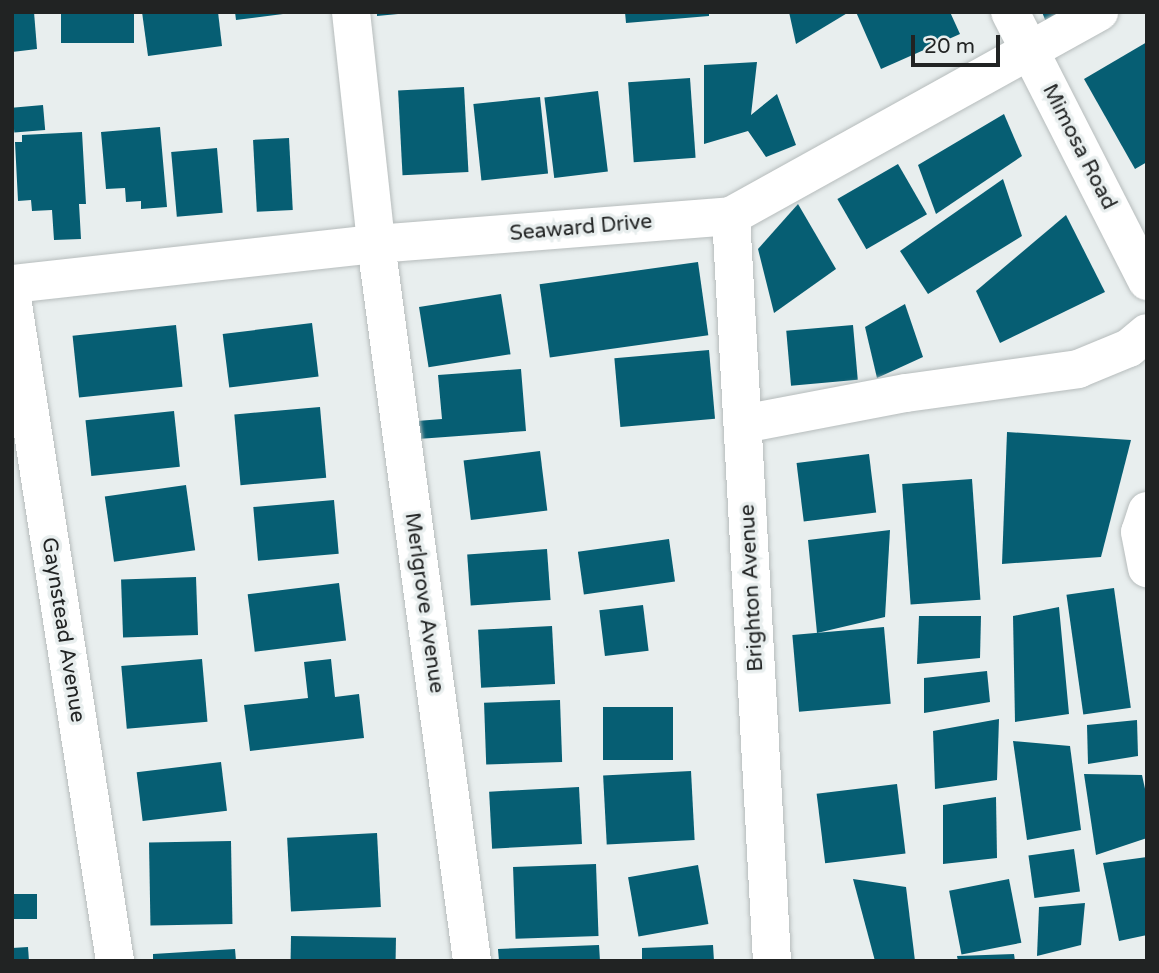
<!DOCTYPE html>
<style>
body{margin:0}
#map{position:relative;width:1159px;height:973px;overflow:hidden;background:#e8eeee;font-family:"Varela Round",sans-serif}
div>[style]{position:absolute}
.building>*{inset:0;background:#065e73;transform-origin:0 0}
.roads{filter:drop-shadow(0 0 2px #b6bcbc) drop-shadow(0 0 2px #b6bcbc)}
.minor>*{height:38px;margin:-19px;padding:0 19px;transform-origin:19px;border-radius:19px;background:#fff}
span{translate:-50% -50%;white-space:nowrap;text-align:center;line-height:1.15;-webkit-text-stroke:7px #e8eeee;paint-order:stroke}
.street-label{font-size:21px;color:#212323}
.frame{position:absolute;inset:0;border:14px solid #212323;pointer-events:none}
.scale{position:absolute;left:911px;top:35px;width:89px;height:32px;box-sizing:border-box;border:4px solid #212323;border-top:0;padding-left:9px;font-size:21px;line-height:24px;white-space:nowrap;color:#212323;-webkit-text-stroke:5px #e8eeee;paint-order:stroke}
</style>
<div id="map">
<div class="building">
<div style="clip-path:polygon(12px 12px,34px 12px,37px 49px,12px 52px)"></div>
<div style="left:61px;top:12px;width:73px;height:31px"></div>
<div style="clip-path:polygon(142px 12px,218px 12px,222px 46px,148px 56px)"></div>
<div style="clip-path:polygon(235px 12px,283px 12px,283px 14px,236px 20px)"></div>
<div style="clip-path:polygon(377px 12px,398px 12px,398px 14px,377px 16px)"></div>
<div style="clip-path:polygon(625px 12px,709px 12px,709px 16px,626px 23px)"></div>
<div style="clip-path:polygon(789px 12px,849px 12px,796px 44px)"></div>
<div style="clip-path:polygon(856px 12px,950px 12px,960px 34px,881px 69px)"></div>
<div style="clip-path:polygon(1042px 12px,1064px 12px,1046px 22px)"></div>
<div style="clip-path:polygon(1147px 42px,1147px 162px,1135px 169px,1084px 79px)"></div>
<div style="clip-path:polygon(757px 62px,751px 115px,777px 94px,796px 145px,766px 157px,748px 131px,704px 144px,704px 65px)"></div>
<div style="left:690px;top:78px;width:80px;height:62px;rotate:86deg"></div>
<div style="left:464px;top:87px;width:85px;height:66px;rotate:87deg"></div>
<div style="left:598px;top:91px;width:81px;height:54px;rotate:83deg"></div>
<div style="left:540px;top:97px;width:77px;height:67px;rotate:84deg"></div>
<div style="left:43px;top:105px;width:25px;height:31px;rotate:85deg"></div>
<div style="clip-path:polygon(1004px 114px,1022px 156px,936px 214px,918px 165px)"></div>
<div style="clip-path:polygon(160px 127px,167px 207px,141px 209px,141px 201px,126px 202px,125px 188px,106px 189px,101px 132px)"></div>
<div style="clip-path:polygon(82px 132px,86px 204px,79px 204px,81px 239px,54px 240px,52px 210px,32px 211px,31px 200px,18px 201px,15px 142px,22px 142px,22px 135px)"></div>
<div style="left:289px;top:138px;width:72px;height:36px;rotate:87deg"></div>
<div style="left:217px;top:148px;width:65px;height:46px;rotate:85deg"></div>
<div style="left:898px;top:164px;width:58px;height:70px;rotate:60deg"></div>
<div style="clip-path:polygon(1003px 179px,1022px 236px,928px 294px,900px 251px)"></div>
<div style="clip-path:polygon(798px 204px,836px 269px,774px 313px,758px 249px)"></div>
<div style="clip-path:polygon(1066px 215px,1105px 292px,1000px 343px,976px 291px)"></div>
<div style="left:698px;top:262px;width:74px;height:160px;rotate:82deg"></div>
<div style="left:501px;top:294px;width:61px;height:83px;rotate:81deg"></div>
<div style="clip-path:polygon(905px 304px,923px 357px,877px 378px,865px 327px)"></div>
<div style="left:312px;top:323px;width:54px;height:90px;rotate:83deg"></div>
<div style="left:176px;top:325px;width:62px;height:104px;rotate:84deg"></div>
<div style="left:853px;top:325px;width:55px;height:67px;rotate:85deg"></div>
<div style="left:709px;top:350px;width:69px;height:95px;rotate:85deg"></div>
<div style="clip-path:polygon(521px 369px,526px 431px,418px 439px,417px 421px,442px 419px,438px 375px)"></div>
<div style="left:320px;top:407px;width:71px;height:86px;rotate:85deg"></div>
<div style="left:174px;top:411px;width:56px;height:89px;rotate:84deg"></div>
<div style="clip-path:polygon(1007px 432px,1131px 440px,1101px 557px,1002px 564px)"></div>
<div style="left:540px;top:451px;width:60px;height:77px;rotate:83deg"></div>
<div style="left:869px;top:454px;width:59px;height:73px;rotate:83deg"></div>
<div style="left:972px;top:479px;width:121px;height:70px;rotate:86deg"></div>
<div style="left:186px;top:485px;width:66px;height:82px;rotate:82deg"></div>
<div style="left:334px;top:500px;width:54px;height:81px;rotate:85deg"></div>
<div style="clip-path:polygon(890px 530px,885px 617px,817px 633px,808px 540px)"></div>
<div style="left:669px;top:539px;width:43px;height:92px;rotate:82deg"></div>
<div style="left:547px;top:549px;width:51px;height:80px;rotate:86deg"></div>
<div style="left:196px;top:577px;width:58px;height:75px;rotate:88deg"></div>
<div style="left:339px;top:583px;width:58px;height:92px;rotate:83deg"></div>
<div style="left:1114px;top:588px;width:121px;height:48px;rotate:82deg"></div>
<div style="left:643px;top:605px;width:46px;height:44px;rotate:83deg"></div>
<div style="clip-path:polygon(1059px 607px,1069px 714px,1015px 722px,1013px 616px)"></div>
<div style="clip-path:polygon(919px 616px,981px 616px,980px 658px,917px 664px)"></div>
<div style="left:552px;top:626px;width:58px;height:74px;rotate:87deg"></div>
<div style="left:884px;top:627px;width:77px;height:92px;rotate:85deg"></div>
<div style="left:202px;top:659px;width:63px;height:81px;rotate:85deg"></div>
<div style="clip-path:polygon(331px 659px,335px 697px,359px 694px,364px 738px,250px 751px,244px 705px,308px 698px,304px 662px)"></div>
<div style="clip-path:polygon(987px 671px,990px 702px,924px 713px,924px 678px)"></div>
<div style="left:560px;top:700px;width:62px;height:76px;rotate:88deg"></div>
<div style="left:603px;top:707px;width:70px;height:53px"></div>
<div style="clip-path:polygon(999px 719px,997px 780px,935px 789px,933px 731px)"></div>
<div style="clip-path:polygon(1137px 720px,1138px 756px,1088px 764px,1087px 725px)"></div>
<div style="clip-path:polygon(1013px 741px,1070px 746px,1081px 830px,1027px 840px)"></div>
<div style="left:221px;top:762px;width:49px;height:85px;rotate:83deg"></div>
<div style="left:691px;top:771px;width:69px;height:88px;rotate:87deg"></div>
<div style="clip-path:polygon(1084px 774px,1142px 775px,1147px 798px,1147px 838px,1096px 855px)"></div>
<div style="left:897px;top:784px;width:70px;height:81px;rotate:83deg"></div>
<div style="left:579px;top:787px;width:57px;height:90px;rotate:87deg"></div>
<div style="clip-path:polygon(996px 797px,997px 858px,943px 864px,943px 805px)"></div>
<div style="left:377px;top:833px;width:74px;height:90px;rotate:87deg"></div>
<div style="left:231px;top:841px;width:83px;height:82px;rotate:89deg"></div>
<div style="left:1074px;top:849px;width:43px;height:46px;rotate:82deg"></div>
<div style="clip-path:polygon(1147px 857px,1147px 935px,1119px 941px,1103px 863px)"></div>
<div style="left:596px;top:864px;width:72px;height:83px;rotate:88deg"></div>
<div style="left:698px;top:865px;width:60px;height:71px;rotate:80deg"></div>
<div style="clip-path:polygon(853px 879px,906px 887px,915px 961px,875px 961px)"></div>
<div style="left:1009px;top:879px;width:65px;height:61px;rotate:79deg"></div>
<div style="left:12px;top:894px;width:25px;height:25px"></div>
<div style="clip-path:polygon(1085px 903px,1081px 945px,1037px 956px,1039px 907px)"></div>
<div style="left:291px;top:936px;width:105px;height:25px;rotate:1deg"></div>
<div style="clip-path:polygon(599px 945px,600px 961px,499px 961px,498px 949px)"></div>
<div style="clip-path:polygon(713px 945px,714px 961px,642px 961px,642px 948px)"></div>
<div style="left:28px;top:947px;width:14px;height:16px;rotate:86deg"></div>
<div style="clip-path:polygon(235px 949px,236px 961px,153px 961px,153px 954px)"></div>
<div style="clip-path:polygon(1014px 954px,1015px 961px,958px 961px,957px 956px)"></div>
</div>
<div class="roads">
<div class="minor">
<div style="left:351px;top:12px;width:233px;rotate:83.8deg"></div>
<div style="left:376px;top:244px;width:723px;rotate:82.37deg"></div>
<div style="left:1010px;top:12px;width:302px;rotate:63deg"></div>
<div style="left:731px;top:216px;width:746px;rotate:86.85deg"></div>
<div style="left:12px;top:284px;width:366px;rotate:-6.3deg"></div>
<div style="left:376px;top:244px;width:356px;rotate:-4.5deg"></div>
<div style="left:731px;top:216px;width:421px;rotate:-29deg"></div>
<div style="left:12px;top:298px;width:671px;rotate:81.17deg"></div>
<div style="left:743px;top:424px;width:166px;rotate:-10.8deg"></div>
<div style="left:906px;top:393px;width:174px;rotate:-7.9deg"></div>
<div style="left:1078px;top:369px;width:55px;rotate:-22.4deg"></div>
<div style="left:1129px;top:348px;width:23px;rotate:-40deg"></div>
<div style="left:1147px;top:511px;width:22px;rotate:108deg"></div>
<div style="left:1140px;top:532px;width:37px;rotate:79deg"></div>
</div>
</div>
<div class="street-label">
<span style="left:1079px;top:147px;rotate:63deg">Mimosa Road</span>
<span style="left:581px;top:228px;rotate:-5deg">Seaward Drive</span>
<span style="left:752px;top:588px;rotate:-93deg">Brighton Avenue</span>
<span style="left:424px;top:603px;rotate:82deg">Merlgrove Avenue</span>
<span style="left:63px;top:630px;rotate:81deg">Gaynstead Avenue</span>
</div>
<div class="frame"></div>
<div class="scale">20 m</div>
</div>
